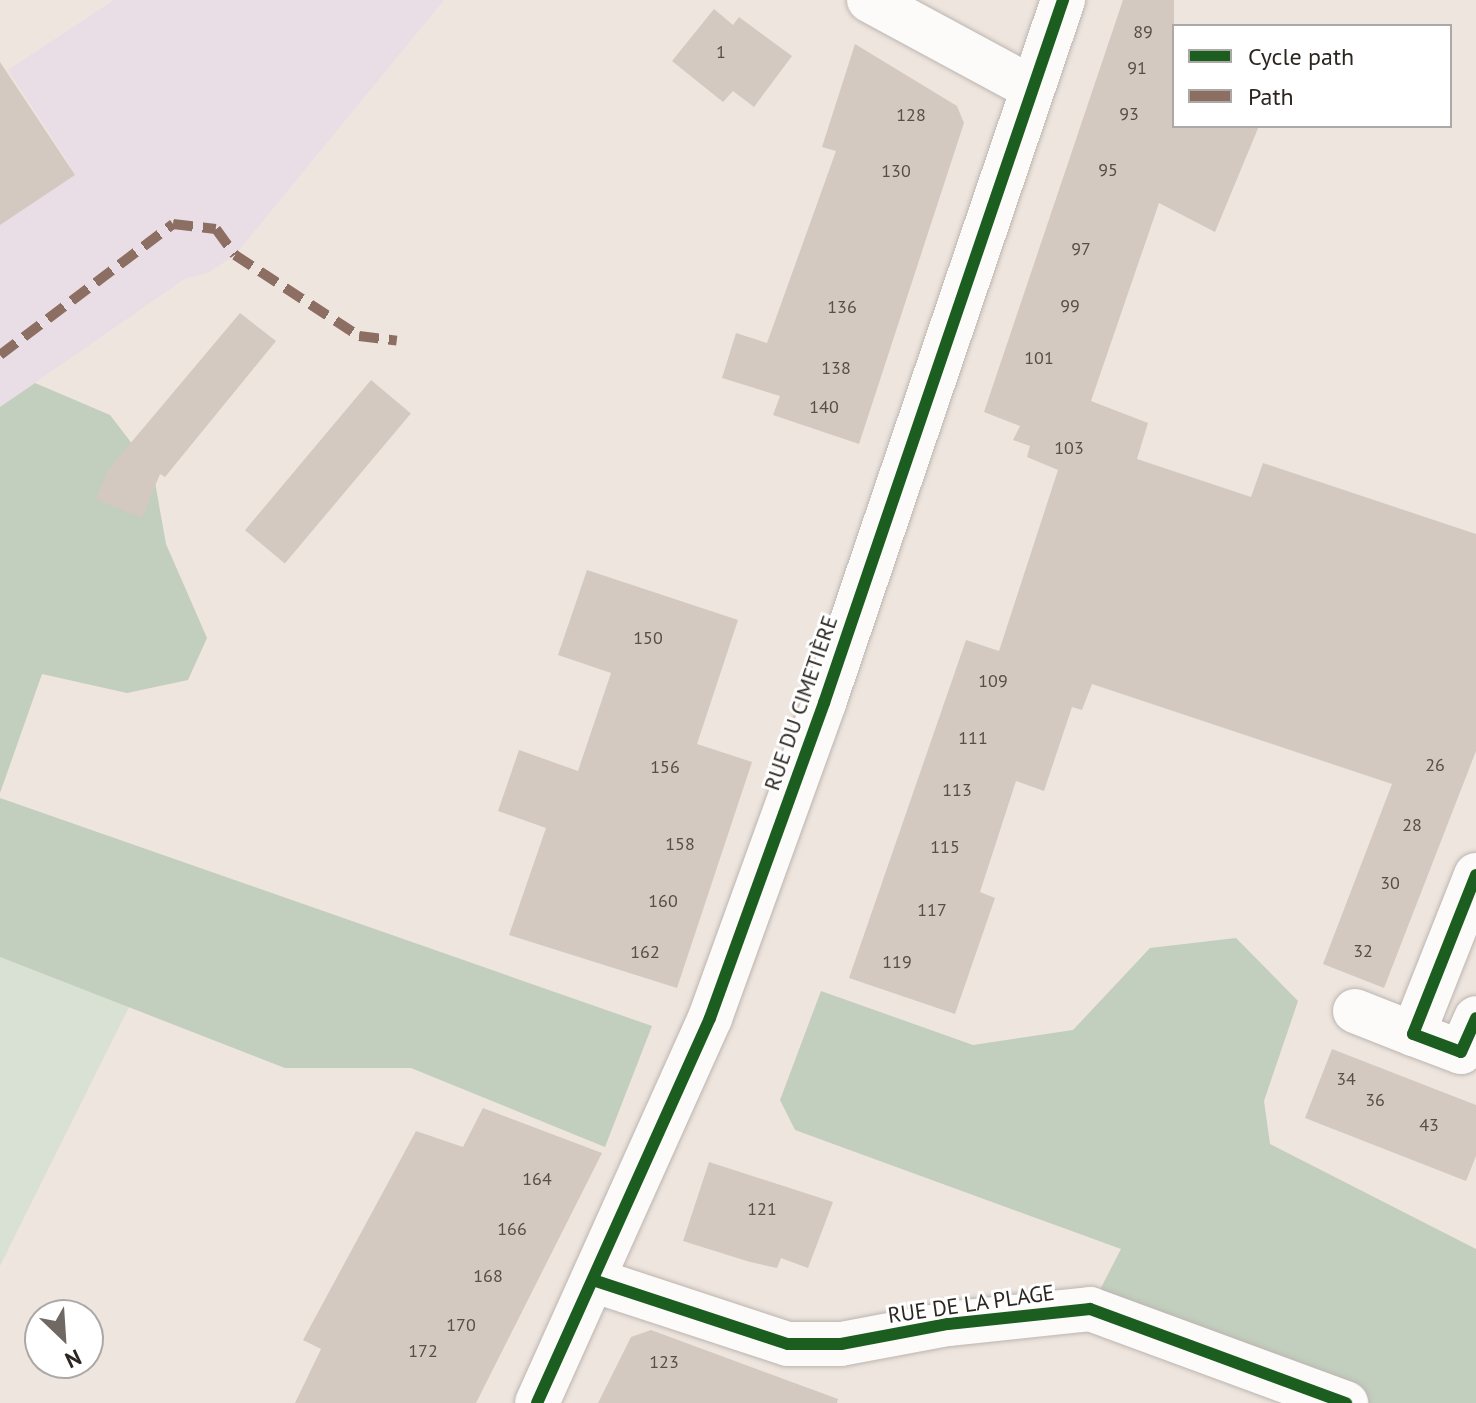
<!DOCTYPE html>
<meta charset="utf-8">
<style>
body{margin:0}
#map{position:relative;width:1476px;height:1403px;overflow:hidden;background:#eee5de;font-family:"PT Sans",sans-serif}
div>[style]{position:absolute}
.industrial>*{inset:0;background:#e9dee6}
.green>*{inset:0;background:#d9e1d4}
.forest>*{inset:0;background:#c2cebe}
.building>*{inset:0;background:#d3c9c1;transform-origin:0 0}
.roads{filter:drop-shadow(0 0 2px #bcb5b0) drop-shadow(0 0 2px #bcb5b0)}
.minor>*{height:44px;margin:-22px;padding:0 22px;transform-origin:22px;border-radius:22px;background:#fcfbfa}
.tertiary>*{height:44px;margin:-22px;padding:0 22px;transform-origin:22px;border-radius:22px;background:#fcfbfa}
.quiet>*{height:10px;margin-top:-5px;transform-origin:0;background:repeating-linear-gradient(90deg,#8d6e63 0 20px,transparent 0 30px)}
.cycleway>*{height:12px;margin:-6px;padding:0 6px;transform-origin:6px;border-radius:6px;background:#1b5e20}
span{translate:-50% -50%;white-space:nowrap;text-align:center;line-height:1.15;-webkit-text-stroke:6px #fff;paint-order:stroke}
.number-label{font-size:18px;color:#564f49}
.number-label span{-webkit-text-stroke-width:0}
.street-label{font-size:22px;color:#2c2621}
.legend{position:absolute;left:1172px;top:24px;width:280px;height:104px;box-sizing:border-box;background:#fff;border:2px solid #aba8a6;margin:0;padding:10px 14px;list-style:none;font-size:24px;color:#2c2621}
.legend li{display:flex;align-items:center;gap:16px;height:40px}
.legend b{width:40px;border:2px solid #aba8a6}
.north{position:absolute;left:24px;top:1299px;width:80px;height:80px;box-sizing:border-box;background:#fff;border:2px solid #aba8a6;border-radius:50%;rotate:155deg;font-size:22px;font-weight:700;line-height:32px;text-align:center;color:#2c2621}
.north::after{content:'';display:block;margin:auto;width:28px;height:36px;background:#706963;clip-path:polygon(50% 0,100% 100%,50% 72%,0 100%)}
</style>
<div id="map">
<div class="industrial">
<div style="clip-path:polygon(114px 0,444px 0,235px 255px,208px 273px,186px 278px,0 407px,0 215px,71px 167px,8px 70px)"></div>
</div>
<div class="green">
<div style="clip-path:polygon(0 957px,129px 1007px,0 1266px)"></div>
</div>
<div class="forest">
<div style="clip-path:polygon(35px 383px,110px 415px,153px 471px,166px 544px,207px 638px,188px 680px,127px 693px,42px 674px,0 793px,0 407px)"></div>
<div style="clip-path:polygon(0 798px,652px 1026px,605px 1147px,411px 1068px,285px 1068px,0 957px)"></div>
<div style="clip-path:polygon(1236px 938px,1298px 1001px,1264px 1101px,1270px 1144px,1476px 1249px,1476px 1403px,1346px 1403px,1090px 1309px,1121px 1249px,795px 1130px,780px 1100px,821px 991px,973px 1045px,1073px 1030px,1150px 948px)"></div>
</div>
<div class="building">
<div style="clip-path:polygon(1123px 0,1174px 0,1174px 126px,1259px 126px,1215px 232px,1159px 203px,1091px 401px,1148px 423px,1137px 459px,1251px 497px,1263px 463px,1476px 534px,1476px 751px,1384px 988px,1323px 964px,1392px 784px,1092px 684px,1082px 710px,1072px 707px,1044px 791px,1016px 781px,980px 892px,995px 898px,955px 1014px,849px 978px,966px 640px,999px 651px,1058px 470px,1027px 457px,1030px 446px,1013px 440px,1020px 426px,984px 412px)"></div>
<div style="clip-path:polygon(714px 9px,733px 25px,739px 17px,792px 56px,754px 107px,733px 91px,723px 102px,672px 61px)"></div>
<div style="clip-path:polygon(855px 44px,957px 106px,964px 123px,859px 444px,773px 415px,780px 396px,722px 378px,736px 333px,767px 343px,836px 151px,822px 147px)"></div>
<div style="clip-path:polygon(0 62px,75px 175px,0 225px)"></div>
<div style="clip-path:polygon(240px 313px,276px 341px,165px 477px,160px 474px,142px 518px,96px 499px,108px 470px)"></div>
<div style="left:371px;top:380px;width:52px;height:196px;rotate:40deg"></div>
<div style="clip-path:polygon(587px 570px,738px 620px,697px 744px,752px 762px,677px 988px,509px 935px,546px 828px,498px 811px,519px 750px,578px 771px,611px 673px,558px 655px)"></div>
<div style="clip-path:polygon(1332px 1049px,1476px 1105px,1476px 1156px,1466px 1181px,1305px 1118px)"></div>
<div style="clip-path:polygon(483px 1108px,602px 1153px,476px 1403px,295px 1403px,321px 1349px,303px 1340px,416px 1131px,463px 1147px)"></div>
<div style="clip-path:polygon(709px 1162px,833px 1202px,808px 1268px,781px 1258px,777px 1268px,750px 1262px,683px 1241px)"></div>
<div style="clip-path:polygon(651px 1330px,838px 1399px,837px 1403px,598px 1403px,631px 1337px)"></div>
</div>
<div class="roads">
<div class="minor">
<div style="left:869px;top:0;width:185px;rotate:28.4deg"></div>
<div style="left:1476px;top:875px;width:171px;rotate:111.6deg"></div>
<div style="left:1413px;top:1034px;width:51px;rotate:20.6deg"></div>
<div style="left:1461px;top:1052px;width:37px;rotate:-66deg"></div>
<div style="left:1355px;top:1011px;width:62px;rotate:21.6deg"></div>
<div style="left:596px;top:1281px;width:202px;rotate:18.2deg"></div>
<div style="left:788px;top:1344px;width:53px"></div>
<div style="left:841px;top:1344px;width:109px;rotate:-10.6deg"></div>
<div style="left:948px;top:1324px;width:143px;rotate:-6deg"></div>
<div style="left:1090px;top:1309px;width:273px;rotate:20.2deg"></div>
</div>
<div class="tertiary">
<div style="left:537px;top:1403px;width:422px;rotate:-65.8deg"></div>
<div style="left:710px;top:1018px;width:335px;rotate:-70.1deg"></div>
<div style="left:824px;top:703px;width:743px;rotate:-71.22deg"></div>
</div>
</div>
<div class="quiet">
<div style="left:0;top:355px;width:217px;rotate:-37.1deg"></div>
<div style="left:173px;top:224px;width:43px;rotate:6.6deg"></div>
<div style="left:216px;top:229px;width:32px;rotate:54deg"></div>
<div style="left:235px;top:255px;width:148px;rotate:33.2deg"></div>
<div style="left:359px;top:336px;width:38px;rotate:7deg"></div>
</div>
<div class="cycleway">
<div style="left:1476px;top:875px;width:171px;rotate:111.6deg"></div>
<div style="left:1413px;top:1034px;width:51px;rotate:20.6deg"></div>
<div style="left:1461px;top:1052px;width:37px;rotate:-66deg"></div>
<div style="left:596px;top:1281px;width:202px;rotate:18.2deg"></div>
<div style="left:788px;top:1344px;width:53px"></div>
<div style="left:841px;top:1344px;width:109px;rotate:-10.6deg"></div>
<div style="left:948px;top:1324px;width:143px;rotate:-6deg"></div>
<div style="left:1090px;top:1309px;width:273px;rotate:20.2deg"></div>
<div style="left:537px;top:1403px;width:422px;rotate:-65.8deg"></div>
<div style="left:710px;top:1018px;width:335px;rotate:-70.1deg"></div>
<div style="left:824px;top:703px;width:743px;rotate:-71.22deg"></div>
</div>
<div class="number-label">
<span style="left:1143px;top:32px">89</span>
<span style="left:721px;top:52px">1</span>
<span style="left:1137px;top:68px">91</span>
<span style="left:1129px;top:114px">93</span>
<span style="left:911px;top:115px">128</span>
<span style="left:1108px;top:170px">95</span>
<span style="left:896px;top:171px">130</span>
<span style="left:1081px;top:249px">97</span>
<span style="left:1070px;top:306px">99</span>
<span style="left:842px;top:307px">136</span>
<span style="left:1039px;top:358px">101</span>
<span style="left:836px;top:368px">138</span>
<span style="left:824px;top:407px">140</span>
<span style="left:1069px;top:448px">103</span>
<span style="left:648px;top:638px">150</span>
<span style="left:993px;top:681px">109</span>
<span style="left:973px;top:738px">111</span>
<span style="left:1435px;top:765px">26</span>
<span style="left:665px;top:767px">156</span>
<span style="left:957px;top:790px">113</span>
<span style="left:1412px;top:825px">28</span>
<span style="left:680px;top:844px">158</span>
<span style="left:945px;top:847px">115</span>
<span style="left:1390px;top:883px">30</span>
<span style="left:663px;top:901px">160</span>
<span style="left:932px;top:910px">117</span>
<span style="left:1363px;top:951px">32</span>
<span style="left:645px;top:952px">162</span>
<span style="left:897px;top:962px">119</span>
<span style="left:1346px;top:1079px">34</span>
<span style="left:1375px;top:1100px">36</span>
<span style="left:1429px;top:1125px">43</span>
<span style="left:537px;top:1179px">164</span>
<span style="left:762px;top:1209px">121</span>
<span style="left:512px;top:1229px">166</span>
<span style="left:488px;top:1276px">168</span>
<span style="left:461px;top:1325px">170</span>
<span style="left:423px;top:1351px">172</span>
<span style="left:664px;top:1362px">123</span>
</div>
<div class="street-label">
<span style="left:801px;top:703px;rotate:-71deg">RUE DU CIMETIÈRE</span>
<span style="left:971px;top:1304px;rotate:-8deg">RUE DE LA PLAGE</span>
</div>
<ul class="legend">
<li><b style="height:10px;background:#1b5e20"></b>Cycle path</li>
<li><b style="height:10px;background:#8d6e63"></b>Path</li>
</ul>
<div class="north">N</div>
</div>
